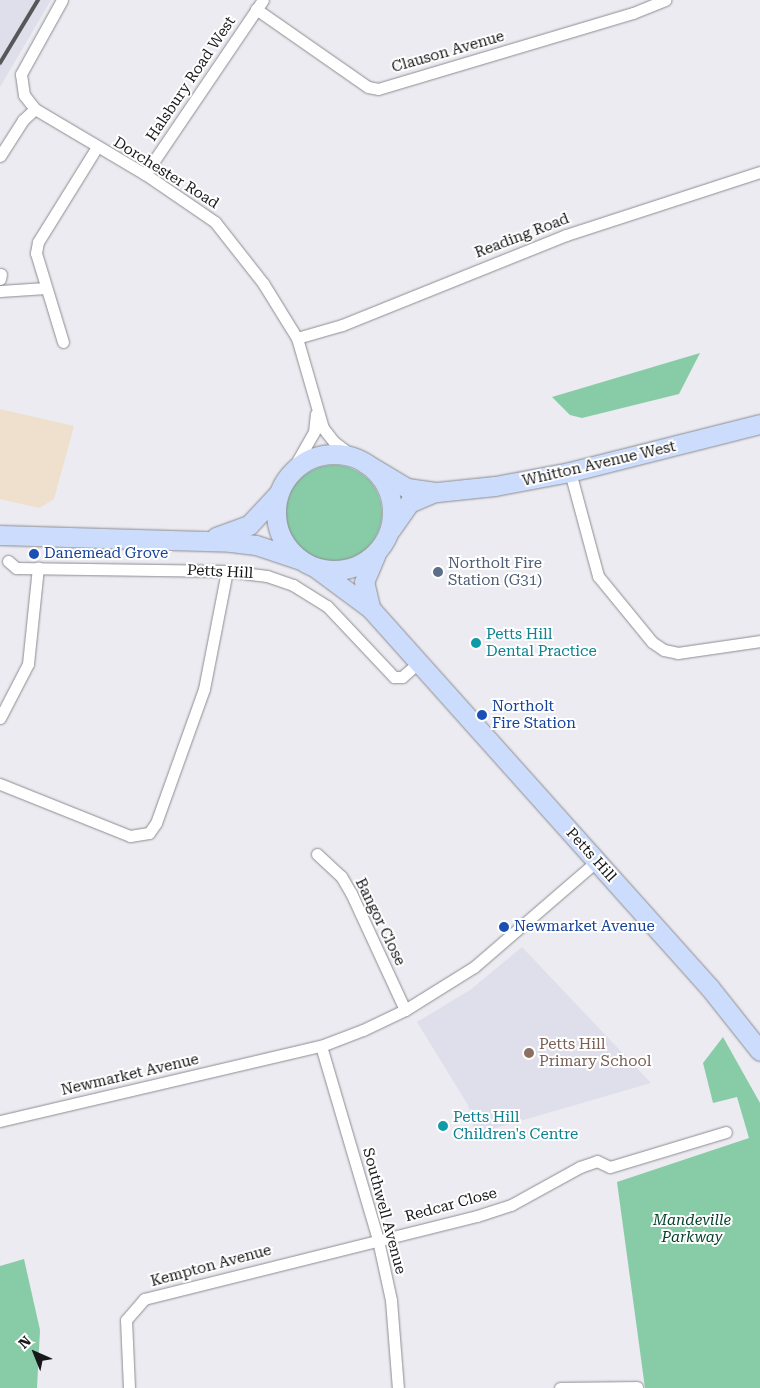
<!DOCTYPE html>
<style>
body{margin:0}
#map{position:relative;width:760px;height:1388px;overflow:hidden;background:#ebebf1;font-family:"Roboto Serif",serif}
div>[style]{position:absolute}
.commercial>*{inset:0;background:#eee0cd}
.built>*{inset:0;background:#dfdeeb}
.green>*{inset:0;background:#88cca7}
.round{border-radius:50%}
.roads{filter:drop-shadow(0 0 1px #8c8c91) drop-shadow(0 0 1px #8c8c91)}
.street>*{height:11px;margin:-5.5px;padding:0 5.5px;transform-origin:5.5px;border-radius:5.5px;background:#fff}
.primary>*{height:19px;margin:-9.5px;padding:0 9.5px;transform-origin:9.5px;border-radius:9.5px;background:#ccdcfc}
.primary>.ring{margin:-9.5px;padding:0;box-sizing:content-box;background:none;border:19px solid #ccdcfc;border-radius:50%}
.rail>*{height:4px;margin:-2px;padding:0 2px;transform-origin:2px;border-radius:2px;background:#57575a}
.dots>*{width:14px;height:14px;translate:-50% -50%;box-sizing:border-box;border:2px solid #fff;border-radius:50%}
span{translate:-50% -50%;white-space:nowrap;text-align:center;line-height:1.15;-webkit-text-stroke:4px #fff;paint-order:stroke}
.street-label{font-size:15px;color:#18181a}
.transit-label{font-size:15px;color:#164399}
.left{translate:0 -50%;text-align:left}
.service-label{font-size:15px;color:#4e5e75}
.culture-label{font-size:15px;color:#0d838f}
.education-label{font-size:15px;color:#785e54}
.park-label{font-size:15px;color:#003f26;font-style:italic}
.north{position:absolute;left:10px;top:1328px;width:50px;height:50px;-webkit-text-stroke:4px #fff;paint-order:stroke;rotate:316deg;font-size:14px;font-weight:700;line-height:20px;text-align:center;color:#18181a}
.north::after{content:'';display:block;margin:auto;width:18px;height:22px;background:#18181a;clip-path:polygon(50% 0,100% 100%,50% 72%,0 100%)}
</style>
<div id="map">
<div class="commercial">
<div style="clip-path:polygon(0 409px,74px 426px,54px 499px,39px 508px,0 499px)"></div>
</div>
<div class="built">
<div style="clip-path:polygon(0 0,51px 0,0 87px)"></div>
<div style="clip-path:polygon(522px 947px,651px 1083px,475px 1134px,468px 1105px,417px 1022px,470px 990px)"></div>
</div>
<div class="green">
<div style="clip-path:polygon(700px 353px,679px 394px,582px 418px,570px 415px,552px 397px)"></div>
<div class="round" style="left:286px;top:465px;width:96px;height:96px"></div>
<div style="clip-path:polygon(723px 1037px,760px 1103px,760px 1388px,645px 1388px,617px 1182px,749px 1138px,737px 1097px,713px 1103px,703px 1063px)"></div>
<div style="clip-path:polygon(24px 1259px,40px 1330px,37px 1388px,0 1388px,0 1266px)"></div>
</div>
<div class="roads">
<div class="street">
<div style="left:62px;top:0;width:85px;rotate:119deg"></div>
<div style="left:21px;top:74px;width:21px;rotate:82deg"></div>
<div style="left:24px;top:95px;width:18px;rotate:52deg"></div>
<div style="left:35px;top:109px;width:128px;rotate:30.6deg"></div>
<div style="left:145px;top:174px;width:85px;rotate:34.4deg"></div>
<div style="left:215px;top:222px;width:78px;rotate:51.8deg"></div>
<div style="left:263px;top:283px;width:65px;rotate:58.3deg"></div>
<div style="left:297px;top:338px;width:94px;rotate:73.9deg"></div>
<div style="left:323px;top:428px;width:18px;rotate:52deg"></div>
<div style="left:334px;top:442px;width:26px;rotate:37deg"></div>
<div style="left:256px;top:9px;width:136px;rotate:34.9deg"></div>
<div style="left:368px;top:87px;width:10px;rotate:11deg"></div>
<div style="left:378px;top:89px;width:266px;rotate:-16.6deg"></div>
<div style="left:633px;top:13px;width:35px;rotate:-22deg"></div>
<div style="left:0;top:156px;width:43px;rotate:-57.4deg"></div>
<div style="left:23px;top:120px;width:16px;rotate:-43deg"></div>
<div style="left:145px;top:174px;width:210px;rotate:-55.9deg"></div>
<div style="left:0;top:279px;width:5px;rotate:-79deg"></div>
<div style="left:0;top:291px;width:46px;rotate:-3.7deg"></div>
<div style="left:297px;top:338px;width:47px;rotate:-16.1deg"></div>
<div style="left:342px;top:325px;width:241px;rotate:-21.9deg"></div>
<div style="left:566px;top:235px;width:204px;rotate:-18deg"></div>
<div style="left:63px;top:342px;width:93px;rotate:-106.9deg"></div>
<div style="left:36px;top:253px;width:11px;rotate:-80deg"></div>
<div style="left:38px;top:242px;width:112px;rotate:-58.2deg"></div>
<div style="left:570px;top:472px;width:108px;rotate:74.9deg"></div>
<div style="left:598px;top:576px;width:85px;rotate:50.7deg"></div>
<div style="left:652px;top:642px;width:14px;rotate:34deg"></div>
<div style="left:664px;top:650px;width:14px;rotate:12deg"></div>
<div style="left:678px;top:653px;width:83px;rotate:-8.3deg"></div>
<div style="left:290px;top:474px;width:48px;rotate:-60.3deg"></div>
<div style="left:314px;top:432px;width:18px;rotate:-84deg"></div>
<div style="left:8px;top:561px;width:11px;rotate:41deg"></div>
<div style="left:16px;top:568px;width:211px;rotate:0.8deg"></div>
<div style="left:227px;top:571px;width:40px;rotate:7.1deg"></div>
<div style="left:267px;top:576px;width:28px;rotate:19deg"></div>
<div style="left:293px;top:585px;width:40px;rotate:32deg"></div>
<div style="left:327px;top:606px;width:98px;rotate:46.7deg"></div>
<div style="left:394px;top:677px;width:8px"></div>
<div style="left:402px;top:677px;width:23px;rotate:-41deg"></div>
<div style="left:0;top:718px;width:61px;rotate:-62.6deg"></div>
<div style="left:28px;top:664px;width:97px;rotate:-84.1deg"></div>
<div style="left:0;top:784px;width:140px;rotate:21.8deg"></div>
<div style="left:130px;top:836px;width:19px;rotate:-9deg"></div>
<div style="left:149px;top:833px;width:12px;rotate:-55deg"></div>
<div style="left:156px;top:823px;width:142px;rotate:-70.3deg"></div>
<div style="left:204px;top:689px;width:120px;rotate:-79deg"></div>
<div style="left:317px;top:854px;width:33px;rotate:43deg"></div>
<div style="left:341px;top:876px;width:20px;rotate:60deg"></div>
<div style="left:351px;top:893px;width:129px;rotate:65.2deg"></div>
<div style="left:321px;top:1046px;width:202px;rotate:73.6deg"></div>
<div style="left:378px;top:1240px;width:61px;rotate:77.8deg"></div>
<div style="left:391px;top:1300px;width:88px;rotate:85.5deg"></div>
<div style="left:0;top:1121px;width:330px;rotate:-13.2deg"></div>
<div style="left:321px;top:1046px;width:45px;rotate:-20.9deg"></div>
<div style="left:363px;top:1030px;width:47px;rotate:-25.5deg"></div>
<div style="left:405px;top:1010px;width:81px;rotate:-31.9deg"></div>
<div style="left:474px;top:967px;width:162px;rotate:-40.8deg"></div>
<div style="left:129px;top:1388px;width:68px;rotate:-92.5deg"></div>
<div style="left:126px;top:1320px;width:28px;rotate:-49deg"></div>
<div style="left:144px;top:1299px;width:343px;rotate:-14deg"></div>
<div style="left:477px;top:1216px;width:36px;rotate:-18deg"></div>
<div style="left:511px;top:1205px;width:79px;rotate:-28.8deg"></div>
<div style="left:580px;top:1167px;width:18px;rotate:-19deg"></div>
<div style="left:597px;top:1161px;width:14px;rotate:25deg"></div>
<div style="left:610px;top:1167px;width:121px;rotate:-16.8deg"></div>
<div style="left:560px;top:1388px;width:77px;rotate:-0.7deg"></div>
</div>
<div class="primary">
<div class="ring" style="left:276px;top:454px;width:97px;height:97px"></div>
<div style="left:365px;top:463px;width:49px;rotate:30.8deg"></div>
<div style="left:407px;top:488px;width:30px;rotate:8deg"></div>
<div style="left:437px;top:492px;width:58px;rotate:-5.9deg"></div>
<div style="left:495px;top:486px;width:76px;rotate:-10.6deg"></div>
<div style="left:570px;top:472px;width:196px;rotate:-14.2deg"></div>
<div style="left:391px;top:529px;width:32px;rotate:-55deg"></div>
<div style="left:409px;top:503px;width:26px;rotate:-23deg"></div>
<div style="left:0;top:535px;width:231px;rotate:1.7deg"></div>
<div style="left:231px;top:542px;width:25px;rotate:7deg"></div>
<div style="left:256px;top:545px;width:44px;rotate:18.4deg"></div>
<div style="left:216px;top:537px;width:35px;rotate:-20deg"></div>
<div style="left:249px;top:525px;width:42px;rotate:-46.9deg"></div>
<div style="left:316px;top:568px;width:67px;rotate:36.5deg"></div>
<div style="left:370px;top:608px;width:510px;rotate:48.18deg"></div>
<div style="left:710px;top:988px;width:80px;rotate:51.6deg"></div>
<div style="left:370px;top:607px;width:26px;rotate:-103deg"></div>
<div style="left:364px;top:582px;width:30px;rotate:-67deg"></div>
</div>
</div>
<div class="rail">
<div style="left:0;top:63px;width:74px;rotate:-58.9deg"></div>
</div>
<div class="dots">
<div style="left:34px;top:554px;background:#1a4fb4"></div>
<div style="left:438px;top:572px;background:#5c6f8a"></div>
<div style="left:476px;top:643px;background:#0f9aa8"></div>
<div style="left:482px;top:715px;background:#1a4fb4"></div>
<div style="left:504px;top:927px;background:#1a4fb4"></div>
<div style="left:529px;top:1053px;background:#8d6e63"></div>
<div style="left:443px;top:1126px;background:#0f9aa8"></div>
</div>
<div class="street-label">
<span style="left:448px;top:52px;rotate:-16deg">Clauson Avenue</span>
<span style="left:191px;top:79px;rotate:-56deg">Halsbury Road West</span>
<span style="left:166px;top:173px;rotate:32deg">Dorchester Road</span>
<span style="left:522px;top:236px;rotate:-21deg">Reading Road</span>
<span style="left:599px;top:464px;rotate:-13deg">Whitton Avenue West</span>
<span style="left:220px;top:572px;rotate:3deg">Petts Hill</span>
<span style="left:591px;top:855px;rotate:48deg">Petts Hill</span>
<span style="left:380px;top:922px;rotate:64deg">Bangor Close</span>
<span style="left:130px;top:1075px;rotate:-13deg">Newmarket Avenue</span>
<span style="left:451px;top:1205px;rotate:-15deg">Redcar Close</span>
<span style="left:384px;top:1211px;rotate:75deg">Southwell Avenue</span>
<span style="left:211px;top:1266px;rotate:-15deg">Kempton Avenue</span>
</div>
<div class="transit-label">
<span class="left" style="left:44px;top:554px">Danemead Grove</span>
<span class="left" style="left:492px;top:715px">Northolt<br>Fire Station</span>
<span class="left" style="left:514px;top:927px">Newmarket Avenue</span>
</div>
<div class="service-label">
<span class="left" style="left:448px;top:572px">Northolt Fire<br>Station (G31)</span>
</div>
<div class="culture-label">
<span class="left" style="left:486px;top:643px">Petts Hill<br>Dental Practice</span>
<span class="left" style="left:453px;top:1126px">Petts Hill<br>Children's Centre</span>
</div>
<div class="education-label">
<span class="left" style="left:539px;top:1053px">Petts Hill<br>Primary School</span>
</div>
<div class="park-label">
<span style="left:692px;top:1229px">Mandeville<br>Parkway</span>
</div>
<div class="north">N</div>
</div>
